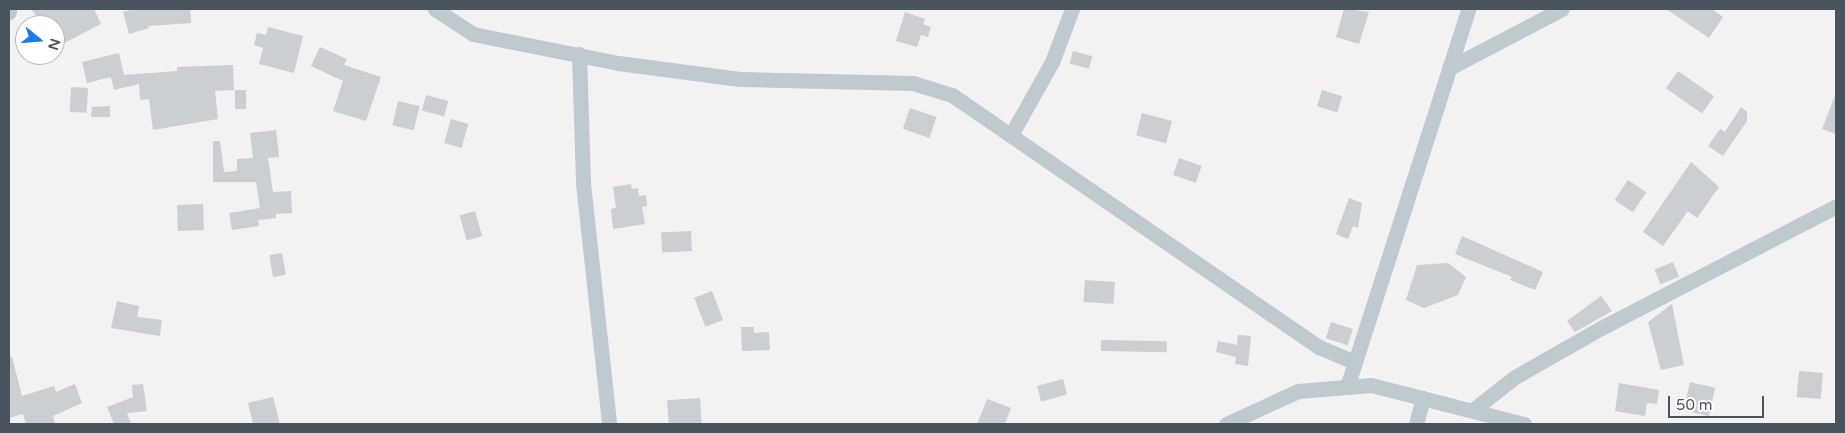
<!DOCTYPE html>
<style>
body{margin:0}
#map{position:relative;width:1845px;height:433px;overflow:hidden;background:#f3f1f1;font-family:"Varela Round",sans-serif}
div>[style]{position:absolute}
.building>*{inset:0;background:#cbced3;transform-origin:0 0}
.minor>*{height:15px;margin:-7.5px;padding:0 7.5px;transform-origin:7.5px;border-radius:7.5px;background:#bfc9d0}
span{translate:-50% -50%;white-space:nowrap;text-align:center;line-height:1.15;-webkit-text-stroke:4px #fff;paint-order:stroke}
.frame{position:absolute;inset:0;border:10px solid #48555f;pointer-events:none}
.north{position:absolute;left:15px;top:15px;width:50px;height:50px;box-sizing:border-box;background:#fff;border:1px solid #b6bbbf;border-radius:50%;rotate:107deg;font-size:14px;font-weight:700;line-height:20px;text-align:center;color:#48555f}
.north::after{content:'';display:block;margin:auto;width:18px;height:22px;background:#187be6;clip-path:polygon(50% 0,100% 100%,50% 72%,0 100%)}
.scale{position:absolute;left:1668px;top:396px;width:96px;height:22px;box-sizing:border-box;border:2px solid #48555f;border-top:0;padding-left:6px;font-size:15px;line-height:18px;white-space:nowrap;color:#48555f;-webkit-text-stroke:4px #fff;paint-order:stroke}
</style>
<div id="map">
<div class="building">
<div style="clip-path:polygon(31px 9px,94px 9px,101px 24px,62px 44px,55px 25px,44px 25px)"></div>
<div style="clip-path:polygon(135px 9px,190px 9px,191px 23px,148px 26px,149px 28px,129px 34px,123px 12px)"></div>
<div style="clip-path:polygon(1344px 9px,1369px 12px,1359px 44px,1336px 37px)"></div>
<div style="clip-path:polygon(1666px 9px,1712px 9px,1723px 17px,1709px 38px)"></div>
<div style="clip-path:polygon(905px 12px,925px 19px,923px 24px,931px 27px,928px 37px,921px 35px,917px 47px,896px 41px)"></div>
<div style="clip-path:polygon(268px 27px,303px 36px,294px 73px,259px 64px,263px 48px,254px 45px,257px 33px,266px 35px)"></div>
<div style="clip-path:polygon(320px 47px,347px 59px,344px 65px,381px 77px,366px 121px,333px 111px,343px 81px,311px 66px)"></div>
<div style="left:1073px;top:51px;width:20px;height:13px;rotate:15deg"></div>
<div style="clip-path:polygon(119px 53px,124px 75px,177px 71px,177px 67px,233px 65px,234px 90px,215px 91px,218px 119px,153px 130px,149px 99px,140px 100px,139px 84px,114px 90px,111px 77px,87px 83px,82px 62px)"></div>
<div style="left:1678px;top:71px;width:44px;height:21px;rotate:35deg"></div>
<div style="left:71px;top:87px;width:17px;height:25px;rotate:3deg"></div>
<div style="left:235px;top:90px;width:11px;height:19px"></div>
<div style="left:1322px;top:90px;width:21px;height:17px;rotate:17deg"></div>
<div style="clip-path:polygon(1836px 93px,1836px 134px,1822px 129px)"></div>
<div style="left:426px;top:95px;width:23px;height:16px;rotate:15deg"></div>
<div style="left:398px;top:101px;width:22px;height:25px;rotate:13deg"></div>
<div style="clip-path:polygon(110px 106px,110px 117px,91px 117px,92px 107px)"></div>
<div style="clip-path:polygon(1741px 107px,1747px 112px,1747px 121px,1723px 156px,1708px 146px,1720px 129px,1725px 132px)"></div>
<div style="left:910px;top:108px;width:28px;height:22px;rotate:19deg"></div>
<div style="left:1142px;top:113px;width:31px;height:23px;rotate:15deg"></div>
<div style="left:451px;top:119px;width:18px;height:25px;rotate:16deg"></div>
<div style="clip-path:polygon(276px 130px,279px 157px,268px 158px,273px 192px,291px 191px,292px 213px,276px 214px,276px 218px,258px 220px,259px 226px,232px 230px,229px 213px,260px 208px,256px 182px,213px 182px,213px 141px,220px 141px,224px 172px,237px 171px,237px 159px,253px 158px,250px 133px)"></div>
<div style="left:1179px;top:158px;width:24px;height:18px;rotate:19deg"></div>
<div style="clip-path:polygon(1691px 162px,1719px 187px,1697px 218px,1688px 211px,1663px 246px,1643px 232px)"></div>
<div style="left:1628px;top:180px;width:22px;height:24px;rotate:34deg"></div>
<div style="clip-path:polygon(631px 184px,632px 189px,638px 188px,639px 196px,646px 195px,647px 206px,642px 207px,645px 224px,613px 229px,611px 209px,616px 208px,613px 187px)"></div>
<div style="clip-path:polygon(1349px 198px,1362px 203px,1358px 228px,1353px 226px,1348px 239px,1336px 234px)"></div>
<div style="left:203px;top:204px;width:26px;height:26px;rotate:88deg"></div>
<div style="left:475px;top:211px;width:26px;height:16px;rotate:74deg"></div>
<div style="left:691px;top:231px;width:20px;height:30px;rotate:87deg"></div>
<div style="clip-path:polygon(1462px 236px,1543px 272px,1535px 290px,1510px 280px,1512px 277px,1455px 254px)"></div>
<div style="left:282px;top:253px;width:22px;height:13px;rotate:80deg"></div>
<div style="left:1673px;top:262px;width:16px;height:20px;rotate:68deg"></div>
<div style="clip-path:polygon(1448px 263px,1466px 277px,1458px 295px,1424px 308px,1406px 300px,1417px 265px)"></div>
<div style="left:1085px;top:280px;width:30px;height:22px;rotate:4deg"></div>
<div style="left:712px;top:291px;width:31px;height:19px;rotate:69deg"></div>
<div style="clip-path:polygon(1601px 296px,1612px 311px,1575px 332px,1567px 321px)"></div>
<div style="clip-path:polygon(117px 301px,139px 306px,137px 317px,162px 320px,160px 336px,111px 328px)"></div>
<div style="clip-path:polygon(1672px 304px,1684px 365px,1661px 370px,1648px 322px)"></div>
<div style="left:1331px;top:322px;width:23px;height:17px;rotate:18deg"></div>
<div style="clip-path:polygon(741px 327px,754px 327px,754px 333px,769px 332px,770px 350px,742px 351px)"></div>
<div style="clip-path:polygon(1238px 335px,1251px 336px,1248px 366px,1235px 364px,1236px 357px,1216px 352px,1218px 341px,1237px 345px)"></div>
<div style="left:1101px;top:340px;width:66px;height:11px;rotate:1deg"></div>
<div style="clip-path:polygon(9px 357px,12px 357px,22px 396px,54px 386px,56px 392px,75px 384px,82px 403px,53px 416px,55px 424px,26px 424px,23px 414px,9px 418px)"></div>
<div style="left:1799px;top:371px;width:24px;height:26px;rotate:5deg"></div>
<div style="left:1063px;top:379px;width:16px;height:27px;rotate:75deg"></div>
<div style="left:1690px;top:382px;width:26px;height:29px;rotate:13deg"></div>
<div style="clip-path:polygon(1619px 383px,1659px 390px,1657px 404px,1647px 403px,1645px 416px,1615px 411px)"></div>
<div style="clip-path:polygon(143px 384px,147px 411px,127px 413px,131px 424px,114px 424px,107px 407px,133px 397px,132px 385px)"></div>
<div style="clip-path:polygon(273px 397px,280px 424px,253px 424px,248px 403px)"></div>
<div style="left:700px;top:398px;width:26px;height:33px;rotate:86deg"></div>
<div style="clip-path:polygon(987px 399px,1011px 408px,1005px 424px,977px 424px)"></div>
</div>
<div class="minor">
<div style="left:435px;top:9px;width:45px;rotate:33.3deg"></div>
<div style="left:473px;top:34px;width:148px;rotate:11.3deg"></div>
<div style="left:618px;top:63px;width:123px;rotate:7.5deg"></div>
<div style="left:740px;top:79px;width:173px;rotate:1.3deg"></div>
<div style="left:913px;top:83px;width:41px;rotate:17.1deg"></div>
<div style="left:952px;top:95px;width:445px;rotate:34.5deg"></div>
<div style="left:1319px;top:347px;width:39px;rotate:23deg"></div>
<div style="left:9px;top:12px;width:3px;rotate:-90deg"></div>
<div style="left:579px;top:54px;width:129px;rotate:88.2deg"></div>
<div style="left:583px;top:183px;width:242px;rotate:83.8deg"></div>
<div style="left:1449px;top:68px;width:127px;rotate:-27.6deg"></div>
<div style="left:1012px;top:133px;width:81px;rotate:-60.6deg"></div>
<div style="left:1052px;top:62px;width:57px;rotate:-69.3deg"></div>
<div style="left:1347px;top:387px;width:397px;rotate:-72.2deg"></div>
<div style="left:1473px;top:410px;width:53px;rotate:-38.2deg"></div>
<div style="left:1515px;top:377px;width:99px;rotate:-29.7deg"></div>
<div style="left:1601px;top:328px;width:265px;rotate:-27.4deg"></div>
<div style="left:1226px;top:424px;width:79px;rotate:-24.6deg"></div>
<div style="left:1298px;top:391px;width:73px;rotate:-4.7deg"></div>
<div style="left:1371px;top:385px;width:158px;rotate:14.3deg"></div>
<div style="left:1416px;top:424px;width:27px;rotate:-75deg"></div>
</div>
<div class="frame"></div>
<div class="north">N</div>
<div class="scale">50 m</div>
</div>
